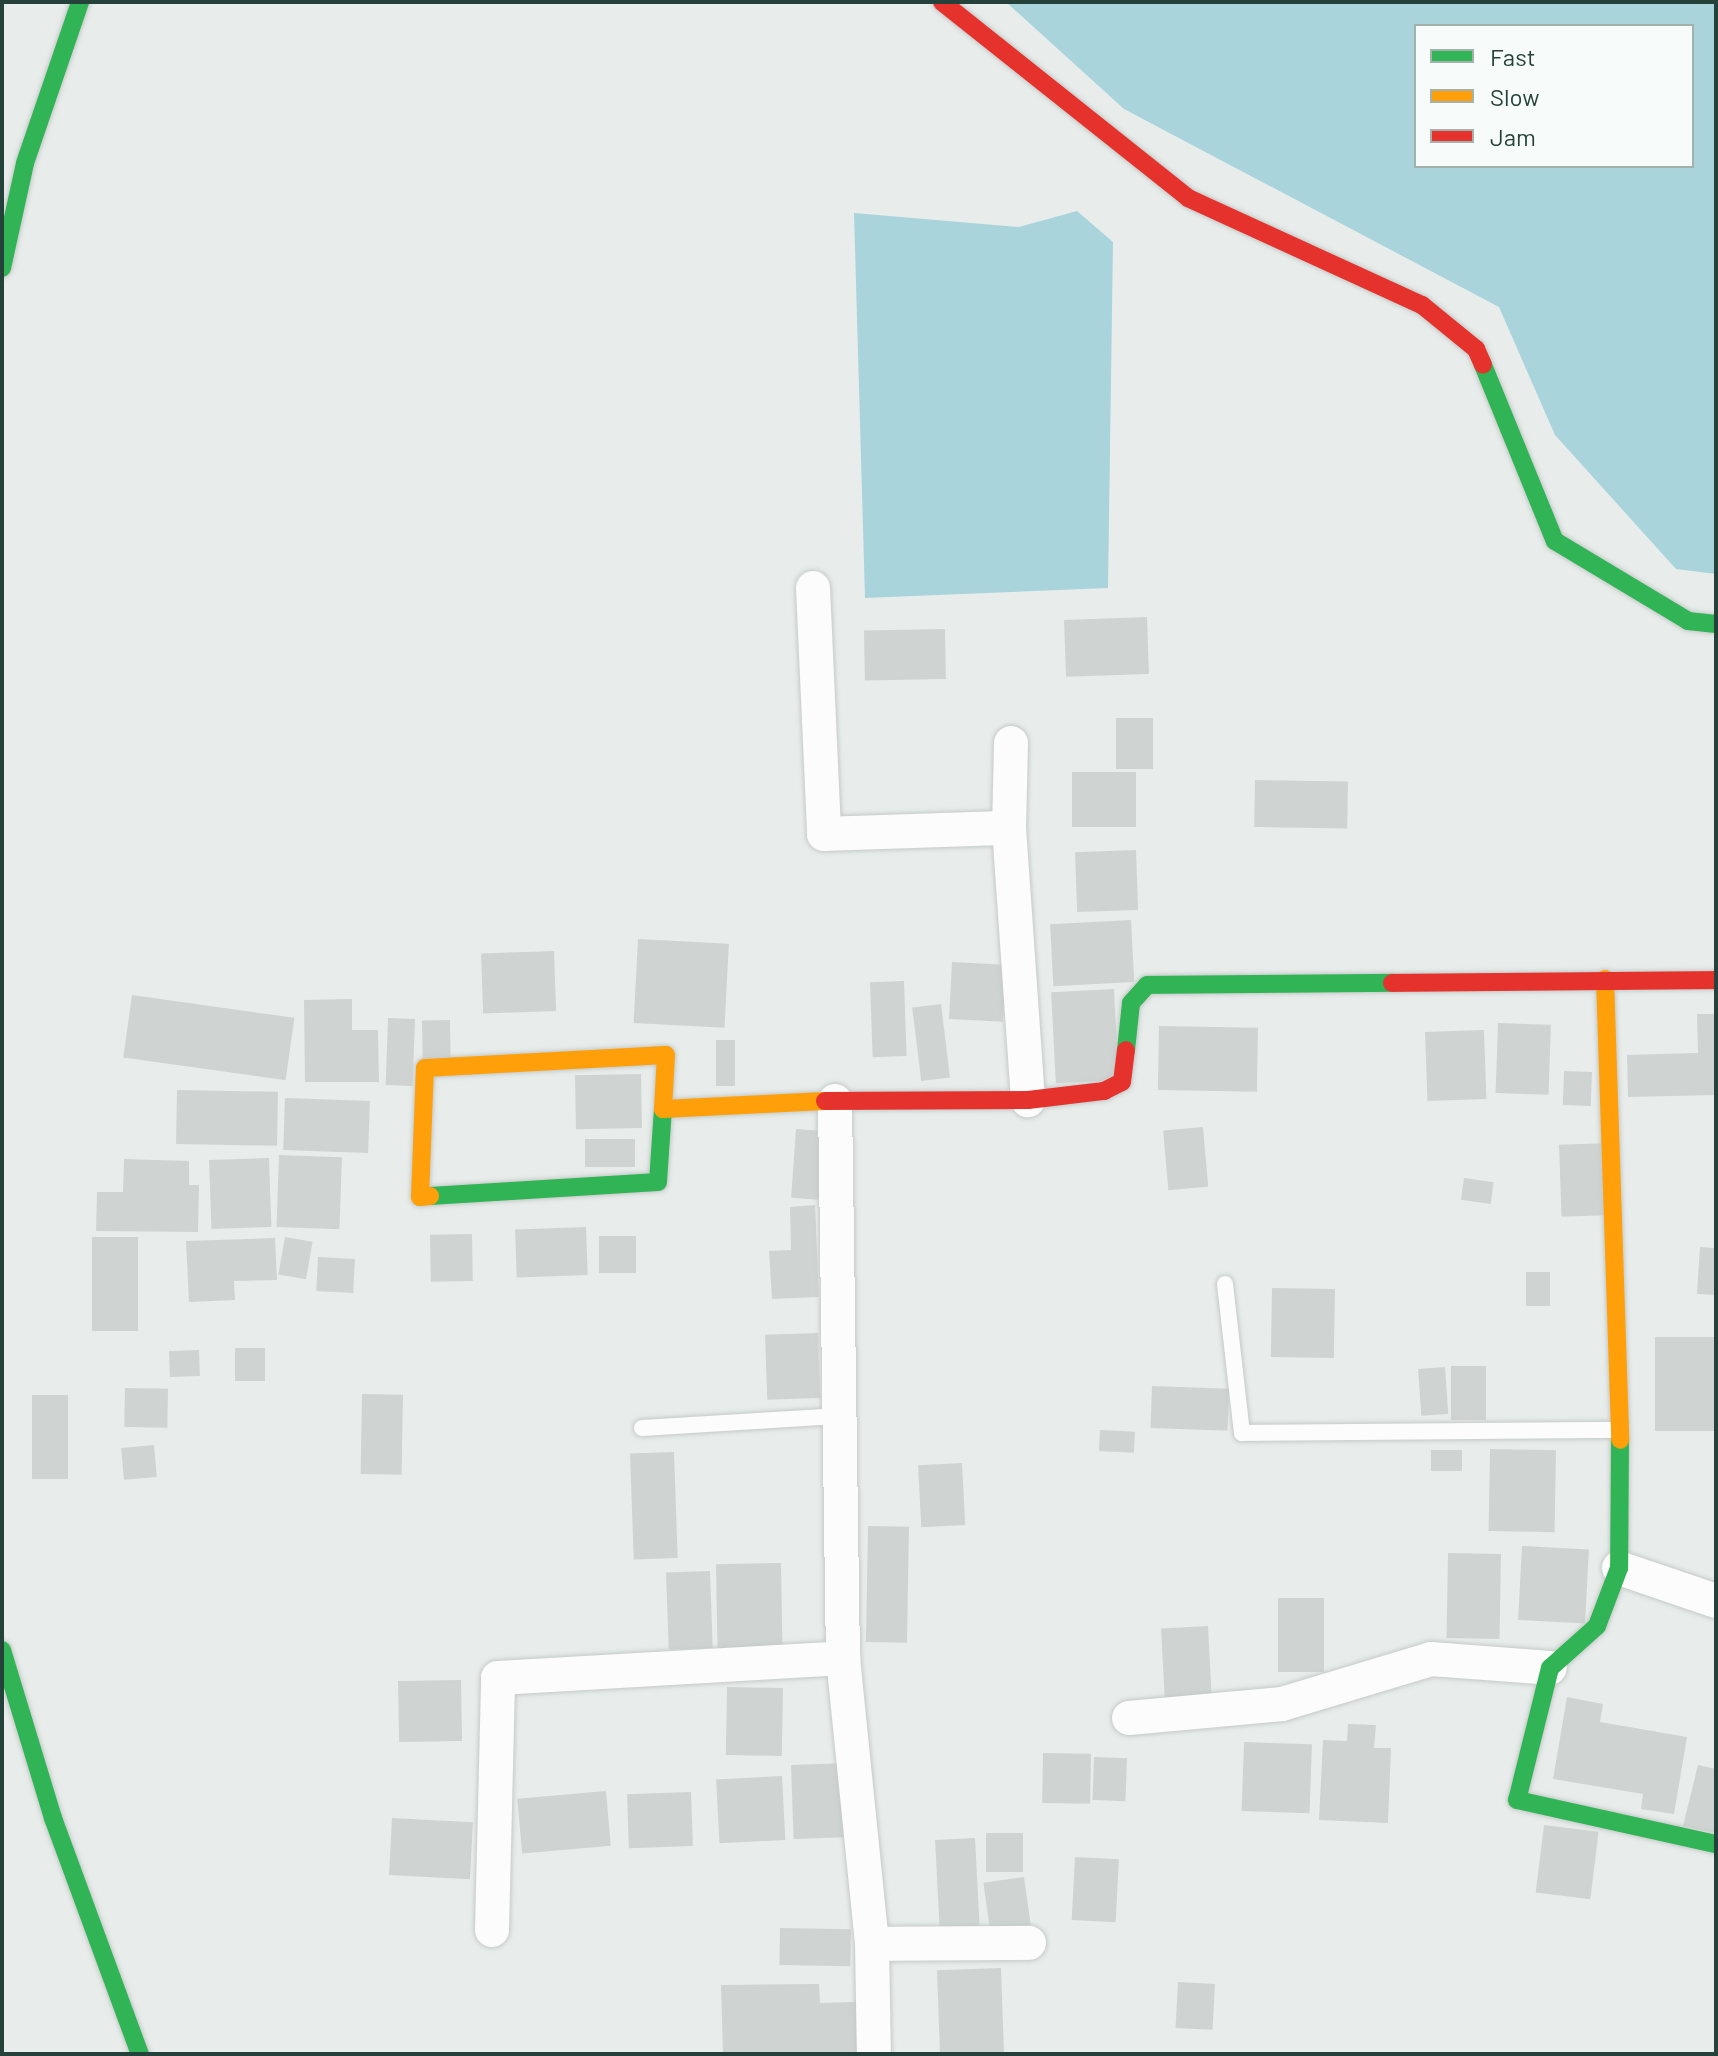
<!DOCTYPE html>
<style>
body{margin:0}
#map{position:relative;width:1718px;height:2056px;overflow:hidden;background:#e8edeb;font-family:Barlow,sans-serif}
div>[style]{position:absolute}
.water>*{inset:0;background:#a9d4db}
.building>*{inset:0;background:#cfd4d2;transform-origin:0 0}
.roads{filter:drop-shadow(0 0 2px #c5cac8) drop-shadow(0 0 2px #c5cac8)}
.lane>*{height:16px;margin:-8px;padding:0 8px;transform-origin:8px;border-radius:8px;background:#fcfcfc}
.street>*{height:34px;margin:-17px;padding:0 17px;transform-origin:17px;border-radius:17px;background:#fcfcfc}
.fast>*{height:18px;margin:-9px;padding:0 9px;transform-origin:9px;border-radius:9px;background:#30b455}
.slow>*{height:18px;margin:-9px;padding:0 9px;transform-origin:9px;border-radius:9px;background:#ff9f0a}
.jam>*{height:18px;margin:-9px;padding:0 9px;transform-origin:9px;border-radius:9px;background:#e5322d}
span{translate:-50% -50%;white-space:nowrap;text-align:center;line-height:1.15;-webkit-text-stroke:6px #f7fbf9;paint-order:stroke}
.frame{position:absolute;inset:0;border:4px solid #24423a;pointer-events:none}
.legend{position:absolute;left:1414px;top:24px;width:280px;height:144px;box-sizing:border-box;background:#f7fbf9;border:2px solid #a3b1ad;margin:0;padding:10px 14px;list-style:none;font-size:24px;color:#24423a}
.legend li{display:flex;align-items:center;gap:16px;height:40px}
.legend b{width:40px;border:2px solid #a3b1ad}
</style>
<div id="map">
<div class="water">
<div style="clip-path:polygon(evenodd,1006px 2px,1716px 2px,1716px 574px,1676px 569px,1555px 435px,1499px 307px,1124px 109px,1006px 2px,1416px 26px,1692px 26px,1692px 166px,1416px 166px,1416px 26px)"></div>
<div style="clip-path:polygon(1077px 211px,1113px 242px,1108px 588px,865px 598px,854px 213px,1019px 227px)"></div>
</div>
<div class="building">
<div style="left:1147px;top:617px;width:57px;height:83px;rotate:88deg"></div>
<div style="left:945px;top:629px;width:50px;height:81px;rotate:89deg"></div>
<div style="left:1116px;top:718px;width:37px;height:51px"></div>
<div style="left:1136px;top:772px;width:55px;height:64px;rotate:90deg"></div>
<div style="left:1255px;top:780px;width:93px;height:47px;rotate:1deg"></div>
<div style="left:1136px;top:850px;width:60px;height:61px;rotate:88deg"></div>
<div style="left:1131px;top:920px;width:62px;height:81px;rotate:87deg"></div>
<div style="left:638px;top:939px;width:91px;height:84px;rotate:3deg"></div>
<div style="left:554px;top:951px;width:60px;height:73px;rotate:88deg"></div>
<div style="left:952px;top:962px;width:54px;height:57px;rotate:3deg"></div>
<div style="left:904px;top:981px;width:75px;height:34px;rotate:88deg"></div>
<div style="left:1114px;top:989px;width:91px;height:63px;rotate:87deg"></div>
<div style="left:132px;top:995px;width:164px;height:63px;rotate:8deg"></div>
<div style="clip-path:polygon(352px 999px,352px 1030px,378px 1030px,379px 1082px,305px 1082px,304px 1000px)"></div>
<div style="left:941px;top:1004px;width:74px;height:29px;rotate:83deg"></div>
<div style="clip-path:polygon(1697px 1014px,1716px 1014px,1716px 1095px,1628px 1097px,1627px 1055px,1698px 1053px)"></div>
<div style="left:388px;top:1018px;width:27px;height:67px;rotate:2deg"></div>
<div style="left:450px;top:1020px;width:40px;height:28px;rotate:89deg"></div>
<div style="left:1498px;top:1023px;width:53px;height:70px;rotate:2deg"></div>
<div style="left:1159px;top:1026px;width:99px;height:64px;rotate:1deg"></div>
<div style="left:1484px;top:1030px;width:69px;height:59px;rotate:88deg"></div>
<div style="left:735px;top:1040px;width:46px;height:19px;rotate:90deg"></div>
<div style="left:1564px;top:1071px;width:28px;height:34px;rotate:2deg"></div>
<div style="left:641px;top:1074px;width:54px;height:66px;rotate:89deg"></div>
<div style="left:177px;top:1090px;width:101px;height:54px;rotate:1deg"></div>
<div style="left:285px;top:1098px;width:85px;height:52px;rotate:2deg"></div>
<div style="left:1203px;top:1127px;width:60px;height:40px;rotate:85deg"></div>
<div style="left:796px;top:1129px;width:28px;height:69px;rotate:4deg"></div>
<div style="left:585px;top:1139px;width:50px;height:28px"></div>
<div style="left:1611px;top:1143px;width:72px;height:52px;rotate:88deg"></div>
<div style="left:279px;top:1155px;width:63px;height:72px;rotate:2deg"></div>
<div style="left:269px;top:1158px;width:69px;height:60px;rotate:88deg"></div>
<div style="clip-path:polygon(124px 1159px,189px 1161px,189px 1185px,199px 1185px,198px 1232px,96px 1231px,97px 1192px,123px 1192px)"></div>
<div style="left:1464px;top:1178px;width:30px;height:22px;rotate:8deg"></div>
<div style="clip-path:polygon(815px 1205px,819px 1297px,772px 1299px,769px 1251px,791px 1250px,790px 1207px)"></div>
<div style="left:586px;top:1227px;width:48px;height:71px;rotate:88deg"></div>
<div style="left:472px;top:1234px;width:47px;height:42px;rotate:89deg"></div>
<div style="left:636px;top:1236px;width:37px;height:37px;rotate:90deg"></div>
<div style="left:138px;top:1237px;width:94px;height:46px;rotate:90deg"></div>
<div style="left:285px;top:1237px;width:28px;height:38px;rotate:10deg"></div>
<div style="clip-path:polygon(275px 1238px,277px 1280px,234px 1281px,235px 1300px,189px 1302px,186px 1241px)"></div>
<div style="clip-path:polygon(1700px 1247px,1716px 1248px,1716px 1295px,1697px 1294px)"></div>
<div style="left:318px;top:1257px;width:37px;height:34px;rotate:3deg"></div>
<div style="left:1526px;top:1272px;width:24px;height:34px"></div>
<div style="left:1272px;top:1288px;width:63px;height:69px;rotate:1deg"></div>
<div style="left:818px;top:1333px;width:65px;height:53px;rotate:88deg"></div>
<div style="left:1716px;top:1337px;width:94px;height:61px;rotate:90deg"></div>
<div style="left:235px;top:1348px;width:30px;height:33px"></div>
<div style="left:199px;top:1350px;width:26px;height:30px;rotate:88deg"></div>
<div style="left:1451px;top:1366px;width:35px;height:54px"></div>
<div style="left:1445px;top:1367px;width:47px;height:27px;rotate:86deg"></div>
<div style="left:1152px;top:1386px;width:77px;height:42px;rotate:2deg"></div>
<div style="left:125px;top:1388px;width:43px;height:39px;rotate:1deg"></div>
<div style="left:362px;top:1394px;width:41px;height:80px;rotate:1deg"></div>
<div style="left:32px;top:1395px;width:36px;height:84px"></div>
<div style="left:1100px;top:1430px;width:35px;height:21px;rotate:3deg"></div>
<div style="left:154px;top:1445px;width:32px;height:33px;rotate:85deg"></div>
<div style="left:1490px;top:1449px;width:66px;height:82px;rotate:1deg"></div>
<div style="left:1431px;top:1450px;width:31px;height:21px"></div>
<div style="left:674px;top:1452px;width:106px;height:44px;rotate:88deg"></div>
<div style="left:962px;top:1463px;width:62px;height:44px;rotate:87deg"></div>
<div style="left:868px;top:1526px;width:41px;height:116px;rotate:1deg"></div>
<div style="left:1522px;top:1546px;width:67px;height:74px;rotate:3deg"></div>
<div style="left:1448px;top:1553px;width:53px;height:85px;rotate:1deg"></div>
<div style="left:781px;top:1563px;width:93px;height:65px;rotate:89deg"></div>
<div style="left:710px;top:1571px;width:77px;height:44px;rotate:88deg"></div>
<div style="left:1278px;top:1598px;width:46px;height:74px"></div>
<div style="left:1208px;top:1626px;width:82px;height:47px;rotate:87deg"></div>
<div style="left:461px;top:1680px;width:61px;height:63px;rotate:89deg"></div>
<div style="left:727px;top:1687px;width:56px;height:68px;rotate:1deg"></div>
<div style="clip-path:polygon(1567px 1697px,1603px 1704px,1600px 1722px,1687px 1737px,1674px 1814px,1641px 1809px,1643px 1794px,1553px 1779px)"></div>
<div style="clip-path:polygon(1348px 1724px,1376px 1725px,1374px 1748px,1391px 1748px,1388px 1823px,1319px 1820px,1323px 1740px,1347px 1741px)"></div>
<div style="left:1244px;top:1742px;width:68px;height:69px;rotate:2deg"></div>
<div style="left:1043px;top:1753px;width:48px;height:50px;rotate:1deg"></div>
<div style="left:1094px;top:1757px;width:33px;height:43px;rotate:2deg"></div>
<div style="left:851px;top:1763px;width:74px;height:60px;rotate:88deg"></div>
<div style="clip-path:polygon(1698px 1765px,1716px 1769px,1716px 1833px,1683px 1826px)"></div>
<div style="left:782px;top:1776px;width:64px;height:66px;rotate:87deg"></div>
<div style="left:606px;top:1791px;width:55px;height:89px;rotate:85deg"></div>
<div style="left:691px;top:1792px;width:54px;height:64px;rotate:88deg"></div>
<div style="left:392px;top:1818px;width:81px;height:57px;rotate:3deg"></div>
<div style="left:1544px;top:1825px;width:55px;height:68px;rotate:7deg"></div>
<div style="left:986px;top:1833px;width:37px;height:39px"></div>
<div style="left:975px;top:1838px;width:88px;height:40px;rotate:87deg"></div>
<div style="left:1075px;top:1857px;width:44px;height:63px;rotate:3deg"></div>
<div style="left:1024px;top:1877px;width:49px;height:41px;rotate:82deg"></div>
<div style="left:780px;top:1928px;width:71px;height:37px;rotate:1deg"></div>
<div style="left:1001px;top:1968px;width:86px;height:64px;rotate:88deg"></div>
<div style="left:1178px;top:1982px;width:37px;height:46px;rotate:3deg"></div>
<div style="clip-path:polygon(819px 1984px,820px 2003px,856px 2002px,857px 2054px,723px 2054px,721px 1985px)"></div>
</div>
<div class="roads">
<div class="lane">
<div style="left:1225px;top:1284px;width:150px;rotate:83.5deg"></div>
<div style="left:1242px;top:1433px;width:376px;rotate:-0.5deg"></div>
<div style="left:642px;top:1428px;width:199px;rotate:-3.5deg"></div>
</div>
<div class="street">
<div style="left:813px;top:588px;width:246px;rotate:87.4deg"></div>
<div style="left:824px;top:834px;width:185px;rotate:-1.9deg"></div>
<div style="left:1011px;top:743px;width:85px;rotate:91.3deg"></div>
<div style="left:1009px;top:828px;width:273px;rotate:86deg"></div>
<div style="left:835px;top:1101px;width:557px;rotate:89.18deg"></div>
<div style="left:843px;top:1658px;width:287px;rotate:84.2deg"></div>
<div style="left:872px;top:1944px;width:110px;rotate:89deg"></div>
<div style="left:1619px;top:1568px;width:102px;rotate:18.8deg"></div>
<div style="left:1129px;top:1718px;width:154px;rotate:-5.2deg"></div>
<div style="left:1282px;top:1704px;width:156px;rotate:-16.8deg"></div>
<div style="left:1431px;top:1659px;width:119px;rotate:4.3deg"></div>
<div style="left:492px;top:1930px;width:252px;rotate:-88.6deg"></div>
<div style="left:498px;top:1678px;width:346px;rotate:-3.3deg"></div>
<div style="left:872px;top:1944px;width:157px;rotate:-0.4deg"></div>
</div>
<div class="fast">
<div style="left:2px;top:268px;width:107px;rotate:-77.6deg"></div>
<div style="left:25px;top:163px;width:170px;rotate:-71.1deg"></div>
<div style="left:1483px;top:365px;width:190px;rotate:67.8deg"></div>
<div style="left:1555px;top:541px;width:155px;rotate:31deg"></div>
<div style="left:1688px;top:621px;width:28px;rotate:6deg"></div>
<div style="left:1126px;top:1050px;width:47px;rotate:-83.9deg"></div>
<div style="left:1131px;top:1003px;width:24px;rotate:-48deg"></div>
<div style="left:1147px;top:985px;width:245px;rotate:-0.5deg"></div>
<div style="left:430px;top:1196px;width:228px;rotate:-3.5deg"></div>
<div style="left:658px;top:1182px;width:73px;rotate:-86.1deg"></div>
<div style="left:1620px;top:1440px;width:128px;rotate:90.4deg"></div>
<div style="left:1619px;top:1568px;width:62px;rotate:110.8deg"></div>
<div style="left:1597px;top:1626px;width:63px;rotate:138.2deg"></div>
<div style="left:1550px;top:1668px;width:136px;rotate:104deg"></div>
<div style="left:1517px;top:1800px;width:204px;rotate:12.5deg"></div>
<div style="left:2px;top:1650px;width:176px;rotate:73.1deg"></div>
<div style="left:53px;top:1818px;width:252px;rotate:69.8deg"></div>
</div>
<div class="slow">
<div style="left:1605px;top:979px;width:461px;rotate:88.1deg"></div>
<div style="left:430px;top:1196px;width:10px;rotate:174deg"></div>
<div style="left:420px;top:1197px;width:129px;rotate:-87.8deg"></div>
<div style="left:425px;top:1068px;width:241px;rotate:-3.1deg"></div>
<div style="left:666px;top:1055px;width:54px;rotate:93.2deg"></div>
<div style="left:663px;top:1109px;width:162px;rotate:-2.8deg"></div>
</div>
<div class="jam">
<div style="left:942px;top:2px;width:315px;rotate:38.5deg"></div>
<div style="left:1188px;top:198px;width:257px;rotate:24.6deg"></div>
<div style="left:1422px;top:305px;width:70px;rotate:39.2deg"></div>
<div style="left:1476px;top:349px;width:17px;rotate:66deg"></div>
<div style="left:1392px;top:983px;width:324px;rotate:-0.5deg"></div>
<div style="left:825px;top:1101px;width:203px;rotate:-0.3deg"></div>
<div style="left:1028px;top:1100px;width:77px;rotate:-6.8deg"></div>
<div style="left:1104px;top:1091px;width:20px;rotate:-27deg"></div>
<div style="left:1122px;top:1082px;width:32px;rotate:-83deg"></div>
</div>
</div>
<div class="frame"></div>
<ul class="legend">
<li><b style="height:10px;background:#30b455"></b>Fast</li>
<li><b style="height:10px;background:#ff9f0a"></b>Slow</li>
<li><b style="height:10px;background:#e5322d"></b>Jam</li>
</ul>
</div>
